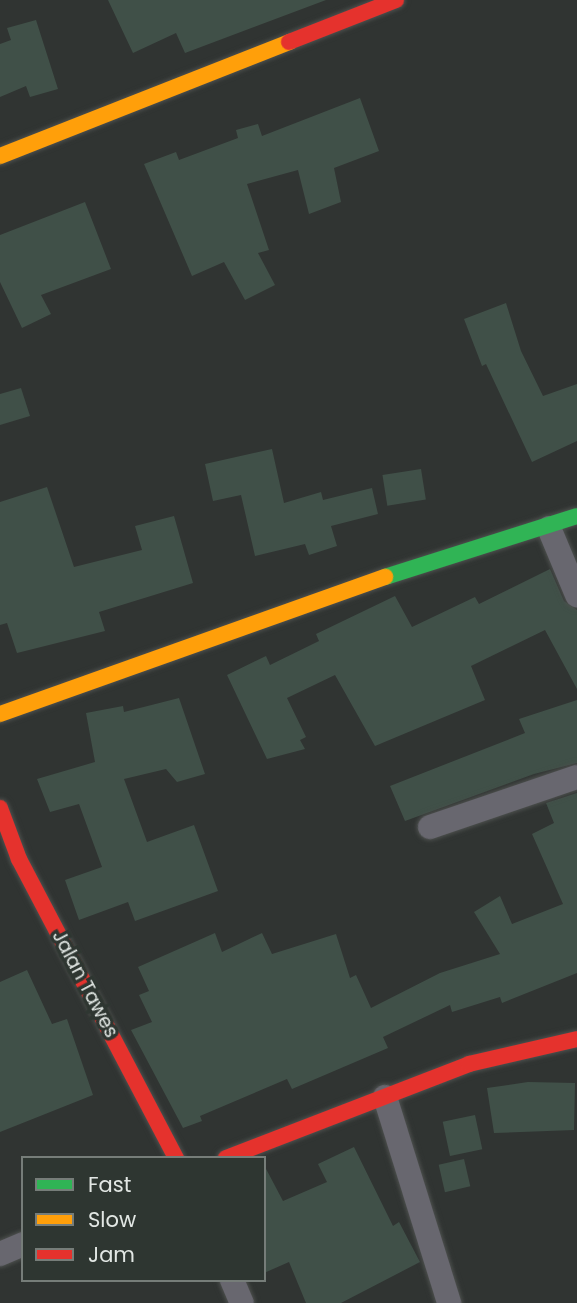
<!DOCTYPE html>
<style>
body{margin:0}
#map{position:relative;width:577px;height:1303px;overflow:hidden;background:#303432;font-family:Poppins,sans-serif}
div>[style]{position:absolute}
.building>*{inset:0;background:#405048;transform-origin:0 0}
.roads{filter:drop-shadow(0 0 2px #4d504e) drop-shadow(0 0 2px #4d504e)}
.street>*{height:24px;margin:-12px;padding:0 12px;transform-origin:12px;border-radius:12px;background:#68676f}
.fast>*{height:16px;margin:-8px;padding:0 8px;transform-origin:8px;border-radius:8px;background:#30b455}
.slow>*{height:16px;margin:-8px;padding:0 8px;transform-origin:8px;border-radius:8px;background:#ff9f0a}
.jam>*{height:16px;margin:-8px;padding:0 8px;transform-origin:8px;border-radius:8px;background:#e5322d}
span{translate:-50% -50%;white-space:nowrap;text-align:center;line-height:1.15;-webkit-text-stroke:7px #2e3631;paint-order:stroke}
.street-label{font-size:19px;color:#e2e7e4}
.legend{position:absolute;left:21px;top:1156px;width:245px;height:126px;box-sizing:border-box;background:#2e3631;border:2px solid #767d79;margin:0;padding:9px 12px;list-style:none;font-size:21px;color:#e2e7e4}
.legend li{display:flex;align-items:center;gap:14px;height:35px}
.legend b{width:35px;border:2px solid #767d79}
</style>
<div id="map">
<div class="building">
<div style="clip-path:polygon(108px 0,326px 0,185px 53px,176px 33px,133px 53px)"></div>
<div style="clip-path:polygon(36px 20px,58px 89px,30px 97px,26px 86px,0 97px,0 44px,11px 40px,7px 28px)"></div>
<div style="clip-path:polygon(360px 98px,379px 151px,334px 168px,341px 202px,309px 214px,298px 170px,247px 184px,269px 250px,258px 253px,275px 285px,245px 300px,224px 262px,192px 276px,144px 164px,176px 152px,179px 160px,238px 138px,236px 130px,258px 124px,262px 136px)"></div>
<div style="clip-path:polygon(85px 202px,111px 269px,41px 295px,51px 314px,22px 328px,0 282px,0 235px)"></div>
<div style="clip-path:polygon(506px 303px,521px 351px,543px 396px,577px 384px,577px 441px,532px 462px,486px 364px,482px 366px,464px 319px)"></div>
<div style="clip-path:polygon(21px 388px,30px 416px,0 425px,0 394px)"></div>
<div style="clip-path:polygon(272px 449px,284px 503px,321px 492px,323px 500px,372px 488px,378px 514px,331px 526px,337px 546px,309px 555px,305px 544px,255px 556px,241px 495px,213px 501px,205px 464px)"></div>
<div style="left:421px;top:469px;width:31px;height:39px;rotate:81deg"></div>
<div style="clip-path:polygon(47px 487px,74px 567px,142px 550px,135px 526px,174px 516px,193px 583px,99px 612px,105px 631px,17px 653px,7px 623px,0 625px,0 502px)"></div>
<div style="clip-path:polygon(550px 569px,564px 601px,577px 610px,577px 689px,545px 630px,471px 666px,485px 700px,375px 746px,335px 675px,287px 698px,306px 737px,300px 740px,305px 749px,267px 759px,227px 675px,266px 656px,270px 665px,319px 641px,316px 634px,395px 596px,412px 627px,475px 597px,479px 604px)"></div>
<div style="clip-path:polygon(179px 698px,205px 774px,177px 782px,166px 769px,124px 779px,147px 842px,194px 825px,218px 891px,135px 921px,128px 902px,79px 920px,65px 880px,102px 867px,79px 804px,50px 812px,37px 779px,95px 762px,86px 713px,123px 706px,124px 712px)"></div>
<div style="clip-path:polygon(577px 700px,577px 763px,534px 774px,405px 821px,390px 786px,525px 733px,519px 719px)"></div>
<div style="clip-path:polygon(577px 793px,577px 973px,502px 1003px,500px 997px,452px 1012px,450px 1005px,383px 1037px,388px 1048px,292px 1089px,287px 1079px,200px 1116px,202px 1121px,183px 1128px,131px 1030px,152px 1022px,139px 995px,149px 991px,138px 967px,215px 933px,222px 952px,262px 933px,272px 954px,336px 934px,350px 978px,356px 975px,371px 1008px,440px 973px,500px 954px,474px 912px,500px 896px,512px 924px,563px 904px,532px 834px,554px 823px,546px 803px)"></div>
<div style="clip-path:polygon(27px 970px,52px 1024px,67px 1019px,93px 1095px,0 1132px,0 982px)"></div>
<div style="clip-path:polygon(528px 1082px,575px 1083px,574px 1130px,494px 1133px,487px 1088px)"></div>
<div style="left:475px;top:1115px;width:35px;height:33px;rotate:78deg"></div>
<div style="clip-path:polygon(354px 1147px,393px 1226px,399px 1222px,420px 1262px,341px 1303px,306px 1303px,289px 1262px,264px 1273px,264px 1165px,283px 1201px,327px 1182px,318px 1164px)"></div>
<div style="left:464px;top:1159px;width:28px;height:26px;rotate:77deg"></div>
</div>
<div class="roads">
<div class="street">
<div style="left:549px;top:528px;width:73px;rotate:67.3deg"></div>
<div style="left:430px;top:827px;width:155px;rotate:-18.8deg"></div>
<div style="left:385px;top:1097px;width:216px;rotate:72.7deg"></div>
<div style="left:0;top:1254px;width:25px;rotate:-23deg"></div>
<div style="left:232px;top:1280px;width:25px;rotate:67deg"></div>
</div>
<div class="fast">
<div style="left:385px;top:577px;width:201px;rotate:-17.6deg"></div>
</div>
<div class="slow">
<div style="left:0;top:156px;width:311px;rotate:-21.5deg"></div>
<div style="left:0;top:714px;width:409px;rotate:-19.6deg"></div>
</div>
<div class="jam">
<div style="left:289px;top:42px;width:115px;rotate:-21.4deg"></div>
<div style="left:0;top:808px;width:54px;rotate:69.6deg"></div>
<div style="left:19px;top:859px;width:338px;rotate:62.3deg"></div>
<div style="left:226px;top:1158px;width:261px;rotate:-21.1deg"></div>
<div style="left:469px;top:1064px;width:111px;rotate:-13deg"></div>
</div>
</div>
<div class="street-label">
<span style="left:85px;top:984px;rotate:62deg">Jalan Tawes</span>
</div>
<ul class="legend">
<li><b style="height:9px;background:#30b455"></b>Fast</li>
<li><b style="height:9px;background:#ff9f0a"></b>Slow</li>
<li><b style="height:9px;background:#e5322d"></b>Jam</li>
</ul>
</div>
